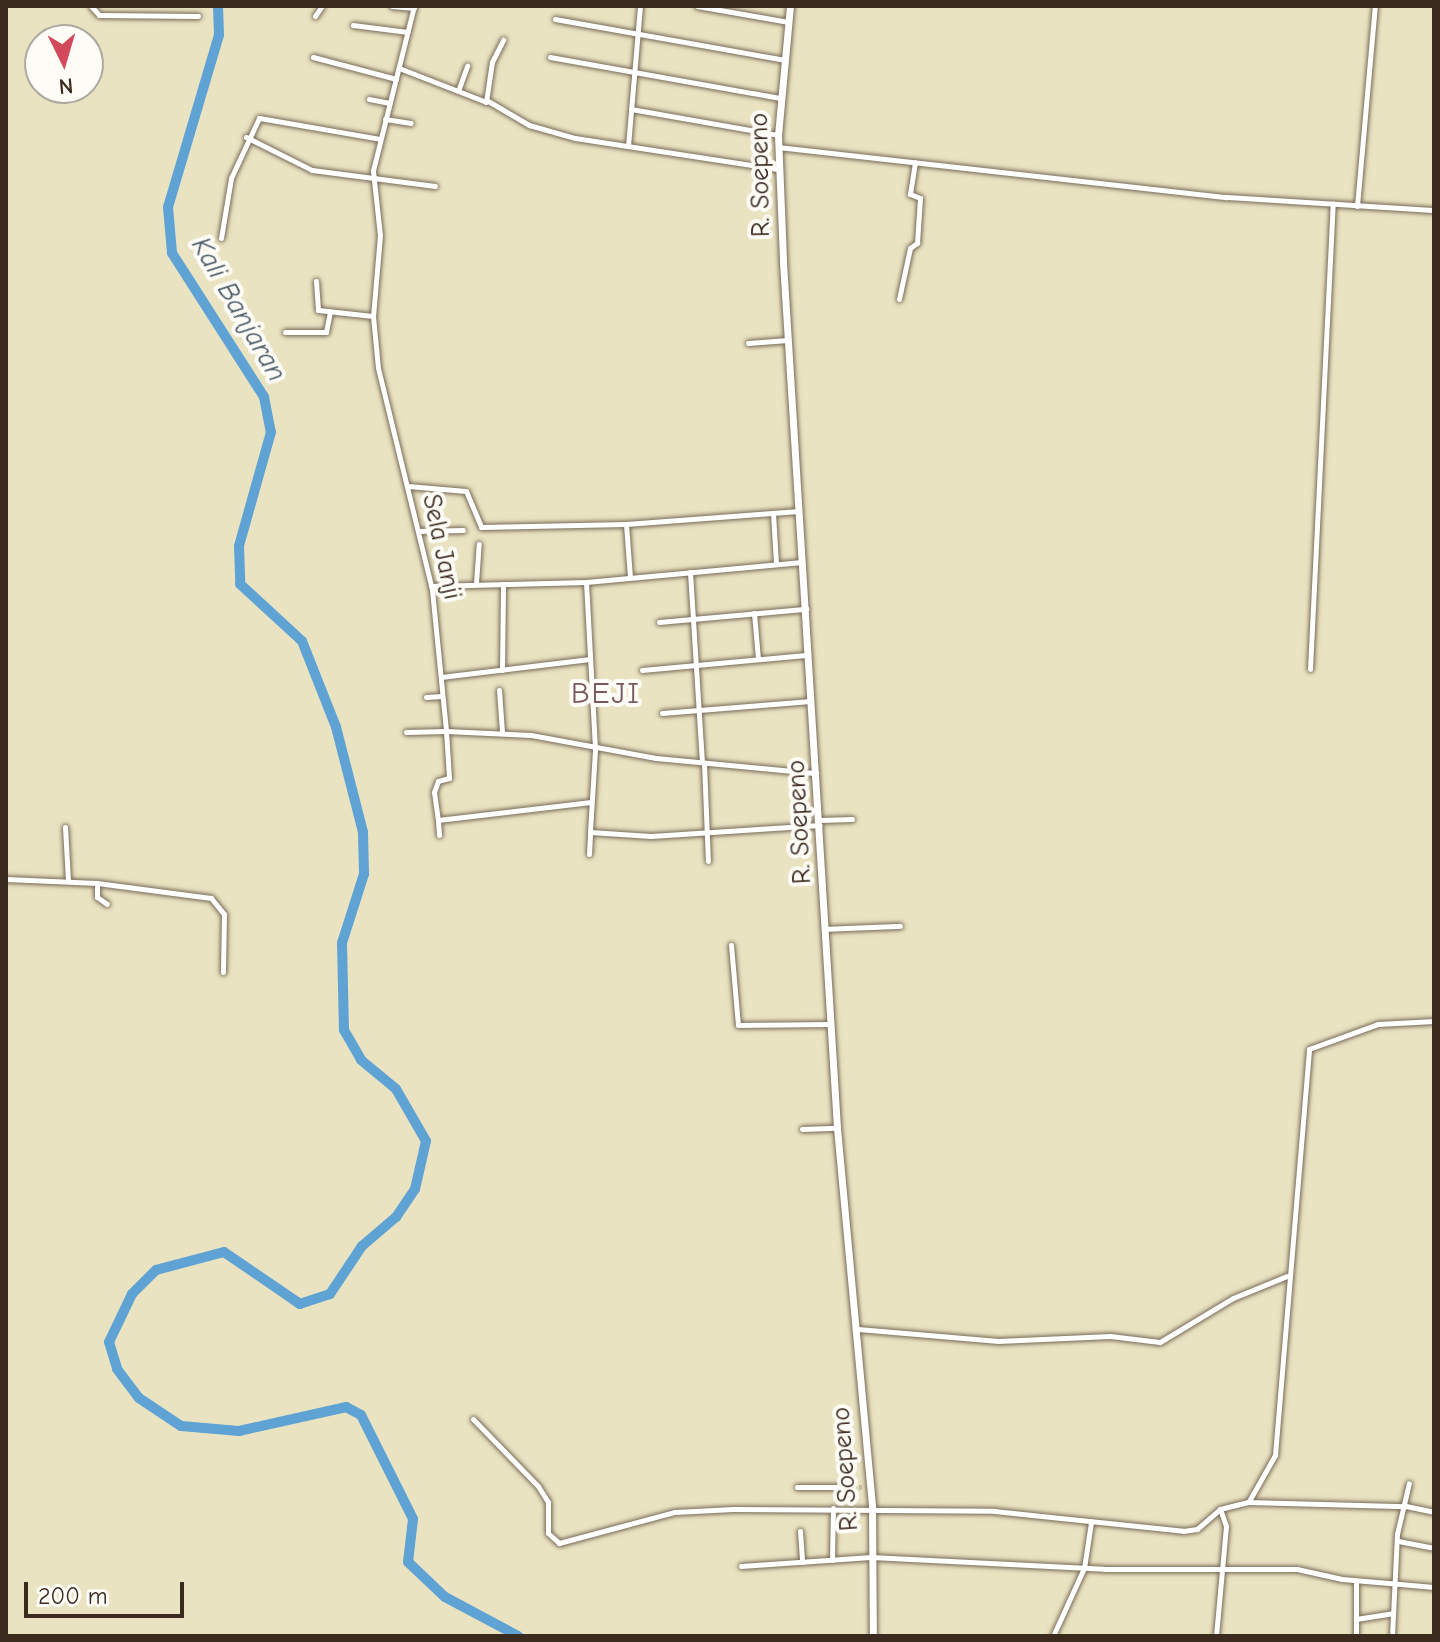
<!DOCTYPE html>
<style>
body{margin:0}
#map{position:relative;width:1440px;height:1642px;overflow:hidden;background:#eae3c2;font-family:"Comic Neue",sans-serif}
div>[style]{position:absolute}
.river>*{height:10px;margin:-5px;padding:0 5px;transform-origin:5px;border-radius:5px;background:#5ea3d4}
.street-tunnel>*{height:5px;margin-top:-2.5px;transform-origin:0;background:repeating-linear-gradient(90deg,#c7bea1 0 5px,transparent 0 7.5px)}
.roads{filter:drop-shadow(0 0 2px #786b57) drop-shadow(0 0 2px #786b57)}
.street>*{height:5px;margin:-2.5px;padding:0 2.5px;transform-origin:2.5px;border-radius:2.5px;background:#fff}
.secondary>*{height:7px;margin:-3.5px;padding:0 3.5px;transform-origin:3.5px;border-radius:3.5px;background:#fff}
span{translate:-50% -50%;white-space:nowrap;text-align:center;line-height:1.15;-webkit-text-stroke:8px #fdfcf7;paint-order:stroke}
.street-label{font-size:26px;color:#3b2a1e}
.water-label{font-size:28px;color:#495a67;font-style:italic}
.quarter-label{font-size:30px;color:#7a5760;letter-spacing:2px}
.frame{position:absolute;inset:0;border:8px solid #3b2a1e;pointer-events:none}
.north{position:absolute;left:24px;top:24px;width:80px;height:80px;box-sizing:border-box;background:#fdfcf7;border:2px solid #afa8a0;border-radius:50%;rotate:175deg;font-size:22px;font-weight:700;line-height:32px;text-align:center;color:#3b2a1e}
.north::after{content:'';display:block;margin:auto;width:28px;height:36px;background:#d1495b;clip-path:polygon(50% 0,100% 100%,50% 72%,0 100%)}
.scale{position:absolute;left:24px;top:1582px;width:160px;height:36px;box-sizing:border-box;border:4px solid #3b2a1e;border-top:0;padding-left:10px;font-size:24px;line-height:28px;white-space:nowrap;color:#3b2a1e;-webkit-text-stroke:6px #fdfcf7;paint-order:stroke}
</style>
<div id="map">
<div class="river">
<div style="left:218px;top:6px;width:29px;rotate:88deg"></div>
<div style="left:219px;top:35px;width:179px;rotate:106.5deg"></div>
<div style="left:168px;top:207px;width:46px;rotate:85deg"></div>
<div style="left:172px;top:253px;width:171px;rotate:57.4deg"></div>
<div style="left:264px;top:397px;width:36px;rotate:79deg"></div>
<div style="left:271px;top:432px;width:118px;rotate:105.7deg"></div>
<div style="left:239px;top:546px;width:38px;rotate:88deg"></div>
<div style="left:240px;top:584px;width:84px;rotate:42.6deg"></div>
<div style="left:302px;top:641px;width:92px;rotate:68.4deg"></div>
<div style="left:336px;top:727px;width:108px;rotate:75.6deg"></div>
<div style="left:363px;top:832px;width:42px;rotate:88.6deg"></div>
<div style="left:364px;top:874px;width:72px;rotate:107.7deg"></div>
<div style="left:342px;top:943px;width:87px;rotate:88.7deg"></div>
<div style="left:344px;top:1030px;width:34px;rotate:60deg"></div>
<div style="left:361px;top:1060px;width:45px;rotate:39.6deg"></div>
<div style="left:396px;top:1089px;width:60px;rotate:60deg"></div>
<div style="left:426px;top:1141px;width:49px;rotate:102.9deg"></div>
<div style="left:415px;top:1189px;width:34px;rotate:124deg"></div>
<div style="left:396px;top:1217px;width:45px;rotate:139.5deg"></div>
<div style="left:362px;top:1246px;width:58px;rotate:123.7deg"></div>
<div style="left:330px;top:1294px;width:32px;rotate:162deg"></div>
<div style="left:300px;top:1304px;width:92px;rotate:-145.6deg"></div>
<div style="left:224px;top:1252px;width:70px;rotate:165.2deg"></div>
<div style="left:156px;top:1270px;width:34px;rotate:135deg"></div>
<div style="left:132px;top:1294px;width:53px;rotate:115.6deg"></div>
<div style="left:109px;top:1342px;width:28px;rotate:73deg"></div>
<div style="left:117px;top:1369px;width:36px;rotate:53deg"></div>
<div style="left:139px;top:1398px;width:50px;rotate:33.7deg"></div>
<div style="left:181px;top:1426px;width:58px;rotate:4.9deg"></div>
<div style="left:239px;top:1431px;width:110px;rotate:-12.6deg"></div>
<div style="left:346px;top:1407px;width:17px;rotate:28deg"></div>
<div style="left:361px;top:1415px;width:116px;rotate:63.4deg"></div>
<div style="left:413px;top:1519px;width:43px;rotate:96.6deg"></div>
<div style="left:408px;top:1562px;width:51px;rotate:43.4deg"></div>
<div style="left:445px;top:1597px;width:83px;rotate:28.1deg"></div>
</div>
<div class="street-tunnel">
<div style="left:851px;top:1487px;width:11px"></div>
</div>
<div class="roads">
<div class="street">
<div style="left:91px;top:6px;width:12px;rotate:48deg"></div>
<div style="left:99px;top:15px;width:99px;rotate:0.6deg"></div>
<div style="left:392px;top:6px;width:22px;rotate:5deg"></div>
<div style="left:414px;top:6px;width:170px;rotate:104deg"></div>
<div style="left:373px;top:171px;width:64px;rotate:83.8deg"></div>
<div style="left:380px;top:235px;width:81px;rotate:94.9deg"></div>
<div style="left:373px;top:316px;width:52px;rotate:84.5deg"></div>
<div style="left:378px;top:368px;width:228px;rotate:76.3deg"></div>
<div style="left:432px;top:590px;width:142px;rotate:84.3deg"></div>
<div style="left:446px;top:731px;width:85px;rotate:2.7deg"></div>
<div style="left:531px;top:735px;width:127px;rotate:10.4deg"></div>
<div style="left:656px;top:758px;width:161px;rotate:5.4deg"></div>
<div style="left:697px;top:6px;width:93px;rotate:9.9deg"></div>
<div style="left:315px;top:16px;width:12px;rotate:-55deg"></div>
<div style="left:555px;top:19px;width:234px;rotate:10.1deg"></div>
<div style="left:353px;top:25px;width:55px;rotate:7.3deg"></div>
<div style="left:313px;top:57px;width:86px;rotate:14.8deg"></div>
<div style="left:550px;top:57px;width:235px;rotate:10.1deg"></div>
<div style="left:399px;top:68px;width:93px;rotate:21.3deg"></div>
<div style="left:486px;top:102px;width:40px;rotate:-81.5deg"></div>
<div style="left:492px;top:62px;width:25px;rotate:-63deg"></div>
<div style="left:458px;top:91px;width:27px;rotate:-70deg"></div>
<div style="left:369px;top:99px;width:21px;rotate:11deg"></div>
<div style="left:488px;top:101px;width:48px;rotate:30.3deg"></div>
<div style="left:529px;top:125px;width:48px;rotate:15.8deg"></div>
<div style="left:575px;top:138px;width:205px;rotate:8.7deg"></div>
<div style="left:631px;top:109px;width:149px;rotate:10deg"></div>
<div style="left:385px;top:119px;width:26px;rotate:9deg"></div>
<div style="left:246px;top:137px;width:74px;rotate:26.6deg"></div>
<div style="left:312px;top:170px;width:124px;rotate:7.4deg"></div>
<div style="left:628px;top:146px;width:141px;rotate:-85.1deg"></div>
<div style="left:778px;top:147px;width:451px;rotate:6.4deg"></div>
<div style="left:1226px;top:197px;width:208px;rotate:3.6deg"></div>
<div style="left:1357px;top:206px;width:201px;rotate:-84.9deg"></div>
<div style="left:221px;top:238px;width:61px;rotate:-80.5deg"></div>
<div style="left:231px;top:178px;width:66px;rotate:-65deg"></div>
<div style="left:259px;top:118px;width:123px;rotate:9.8deg"></div>
<div style="left:316px;top:281px;width:29px;rotate:86deg"></div>
<div style="left:318px;top:310px;width:55px;rotate:6.2deg"></div>
<div style="left:899px;top:299px;width:52px;rotate:-77.8deg"></div>
<div style="left:910px;top:248px;width:9px;rotate:-36deg"></div>
<div style="left:917px;top:243px;width:45px;rotate:-86.2deg"></div>
<div style="left:920px;top:198px;width:11px;rotate:-158deg"></div>
<div style="left:910px;top:194px;width:32px;rotate:-81deg"></div>
<div style="left:285px;top:332px;width:41px"></div>
<div style="left:326px;top:332px;width:21px;rotate:-79deg"></div>
<div style="left:748px;top:343px;width:40px;rotate:-4.3deg"></div>
<div style="left:408px;top:486px;width:58px;rotate:4.9deg"></div>
<div style="left:466px;top:491px;width:39px;rotate:67deg"></div>
<div style="left:481px;top:527px;width:145px;rotate:-1.2deg"></div>
<div style="left:626px;top:524px;width:173px;rotate:-4.3deg"></div>
<div style="left:773px;top:513px;width:51px;rotate:86.6deg"></div>
<div style="left:626px;top:524px;width:53px;rotate:85.7deg"></div>
<div style="left:418px;top:531px;width:45px;rotate:-1.3deg"></div>
<div style="left:690px;top:572px;width:190px;rotate:86.4deg"></div>
<div style="left:586px;top:582px;width:168px;rotate:86.9deg"></div>
<div style="left:595px;top:750px;width:82px;rotate:93.5deg"></div>
<div style="left:590px;top:832px;width:61px;rotate:3.8deg"></div>
<div style="left:651px;top:836px;width:169px;rotate:-3.7deg"></div>
<div style="left:476px;top:583px;width:39px;rotate:-86deg"></div>
<div style="left:431px;top:586px;width:155px;rotate:-1.5deg"></div>
<div style="left:586px;top:582px;width:217px;rotate:-5.3deg"></div>
<div style="left:754px;top:613px;width:46px;rotate:85deg"></div>
<div style="left:659px;top:622px;width:148px;rotate:-5.1deg"></div>
<div style="left:1310px;top:669px;width:466px;rotate:-87.2deg"></div>
<div style="left:502px;top:670px;width:86px;rotate:-89.3deg"></div>
<div style="left:642px;top:670px;width:167px;rotate:-5.2deg"></div>
<div style="left:441px;top:677px;width:150px;rotate:-6.9deg"></div>
<div style="left:499px;top:690px;width:42px;rotate:85.9deg"></div>
<div style="left:426px;top:697px;width:16px;rotate:-4deg"></div>
<div style="left:662px;top:713px;width:149px;rotate:-4.6deg"></div>
<div style="left:406px;top:732px;width:40px;rotate:-1.4deg"></div>
<div style="left:446px;top:731px;width:47px;rotate:86.3deg"></div>
<div style="left:449px;top:778px;width:11px;rotate:165deg"></div>
<div style="left:438px;top:781px;width:12px;rotate:110deg"></div>
<div style="left:434px;top:792px;width:28px;rotate:82deg"></div>
<div style="left:438px;top:820px;width:154px;rotate:-6.7deg"></div>
<div style="left:704px;top:763px;width:98px;rotate:87.7deg"></div>
<div style="left:438px;top:820px;width:15px;rotate:86deg"></div>
<div style="left:820px;top:820px;width:32px;rotate:-2deg"></div>
<div style="left:65px;top:827px;width:53px;rotate:86.8deg"></div>
<div style="left:589px;top:854px;width:22px;rotate:-87deg"></div>
<div style="left:6px;top:879px;width:91px;rotate:2.5deg"></div>
<div style="left:97px;top:883px;width:115px;rotate:7.5deg"></div>
<div style="left:211px;top:898px;width:21px;rotate:51deg"></div>
<div style="left:224px;top:914px;width:58px;rotate:91deg"></div>
<div style="left:97px;top:883px;width:14px;rotate:90deg"></div>
<div style="left:97px;top:897px;width:12px;rotate:35deg"></div>
<div style="left:824px;top:929px;width:76px;rotate:-2.3deg"></div>
<div style="left:731px;top:945px;width:80px;rotate:85deg"></div>
<div style="left:738px;top:1025px;width:93px;rotate:-0.6deg"></div>
<div style="left:802px;top:1129px;width:35px;rotate:-2deg"></div>
<div style="left:858px;top:1329px;width:141px;rotate:4.9deg"></div>
<div style="left:998px;top:1341px;width:112px;rotate:-2.6deg"></div>
<div style="left:1110px;top:1336px;width:50px;rotate:6.8deg"></div>
<div style="left:1160px;top:1342px;width:85px;rotate:-31.1deg"></div>
<div style="left:1233px;top:1298px;width:58px;rotate:-22.2deg"></div>
<div style="left:473px;top:1419px;width:93px;rotate:45.9deg"></div>
<div style="left:538px;top:1486px;width:19px;rotate:58deg"></div>
<div style="left:548px;top:1502px;width:31px;rotate:90deg"></div>
<div style="left:548px;top:1533px;width:15px;rotate:42deg"></div>
<div style="left:559px;top:1543px;width:120px;rotate:-15deg"></div>
<div style="left:675px;top:1512px;width:58px;rotate:-3deg"></div>
<div style="left:733px;top:1509px;width:261px;rotate:0.4deg"></div>
<div style="left:994px;top:1511px;width:190px;rotate:6deg"></div>
<div style="left:1183px;top:1531px;width:14px;rotate:-8deg"></div>
<div style="left:1197px;top:1529px;width:30px;rotate:-41deg"></div>
<div style="left:1220px;top:1509px;width:29px;rotate:-14deg"></div>
<div style="left:1248px;top:1502px;width:158px;rotate:1.5deg"></div>
<div style="left:1406px;top:1506px;width:29px;rotate:12deg"></div>
<div style="left:797px;top:1487px;width:54px"></div>
<div style="left:1249px;top:1501px;width:53px;rotate:-60.5deg"></div>
<div style="left:1275px;top:1455px;width:407px;rotate:-85.2deg"></div>
<div style="left:1309px;top:1049px;width:73px;rotate:-19.9deg"></div>
<div style="left:1378px;top:1024px;width:56px;rotate:-3.1deg"></div>
<div style="left:800px;top:1531px;width:31px;rotate:86deg"></div>
<div style="left:1398px;top:1541px;width:37px;rotate:11deg"></div>
<div style="left:832px;top:1560px;width:52px;rotate:-88.9deg"></div>
<div style="left:741px;top:1566px;width:130px;rotate:-4deg"></div>
<div style="left:871px;top:1557px;width:233px;rotate:2.9deg"></div>
<div style="left:1104px;top:1569px;width:193px"></div>
<div style="left:1297px;top:1569px;width:46px;rotate:12.5deg"></div>
<div style="left:1342px;top:1579px;width:92px;rotate:5deg"></div>
<div style="left:1356px;top:1581px;width:55px;rotate:90deg"></div>
<div style="left:1356px;top:1619px;width:37px;rotate:-9deg"></div>
<div style="left:1053px;top:1636px;width:75px;rotate:-65.5deg"></div>
<div style="left:1084px;top:1568px;width:47px;rotate:-81.3deg"></div>
<div style="left:1216px;top:1636px;width:110px;rotate:-84.8deg"></div>
<div style="left:1226px;top:1526px;width:18px;rotate:-109deg"></div>
<div style="left:1392px;top:1636px;width:102px;rotate:-87.2deg"></div>
<div style="left:1397px;top:1534px;width:52px;rotate:-76.8deg"></div>
</div>
<div class="secondary">
<div style="left:790px;top:6px;width:130px;rotate:95.3deg"></div>
<div style="left:778px;top:135px;width:127px;rotate:87.7deg"></div>
<div style="left:783px;top:262px;width:868px;rotate:86.43deg"></div>
<div style="left:837px;top:1128px;width:381px;rotate:84.7deg"></div>
<div style="left:872px;top:1507px;width:129px;rotate:89.6deg"></div>
</div>
</div>
<div class="street-label">
<span style="left:761px;top:175px;rotate:-91deg">R. Soepeno</span>
<span style="left:441px;top:547px;rotate:78deg">Sela Janji</span>
<span style="left:800px;top:822px;rotate:-93deg">R. Soepeno</span>
<span style="left:846px;top:1469px;rotate:-94deg">R. Soepeno</span>
</div>
<div class="water-label">
<span style="left:239px;top:309px;rotate:60deg">Kali Banjaran</span>
</div>
<div class="quarter-label">
<span style="left:606px;top:694px">BEJI</span>
</div>
<div class="frame"></div>
<div class="north">N</div>
<div class="scale">200 m</div>
</div>
